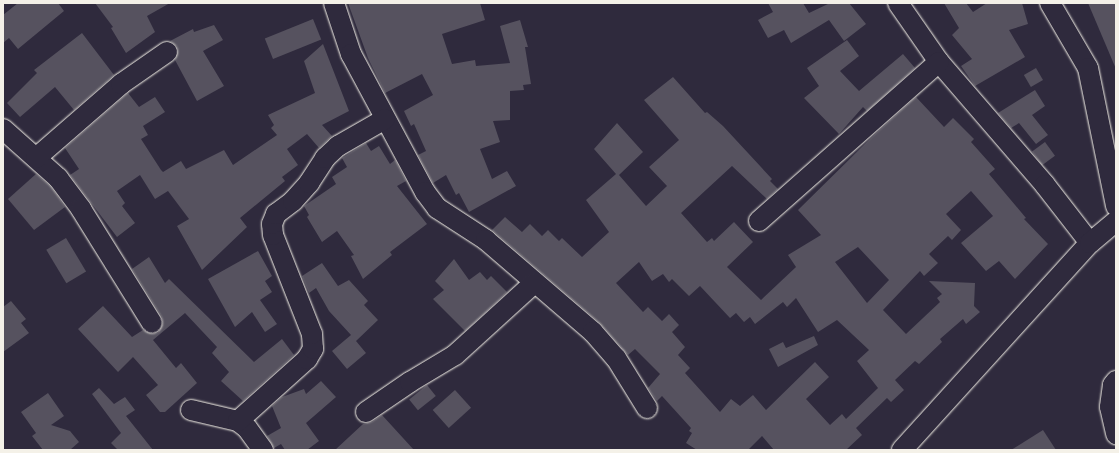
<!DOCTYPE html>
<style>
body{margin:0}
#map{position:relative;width:1119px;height:453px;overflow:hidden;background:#2f2a3d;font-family:Mali,sans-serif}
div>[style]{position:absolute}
.building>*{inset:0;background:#56525f;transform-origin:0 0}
.roads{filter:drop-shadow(0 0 1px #f4f1e8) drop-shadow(0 0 1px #f4f1e8)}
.minor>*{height:20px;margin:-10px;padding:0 10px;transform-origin:10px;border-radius:10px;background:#2f2a3d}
span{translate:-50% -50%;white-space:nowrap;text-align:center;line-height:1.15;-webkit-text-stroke:4px #2f2a3d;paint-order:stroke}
.frame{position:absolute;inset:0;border:4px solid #f4f1e8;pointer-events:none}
</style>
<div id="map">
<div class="building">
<div style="clip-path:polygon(18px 3px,58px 3px,64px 11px,18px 49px,9px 38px,3px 43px,3px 15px)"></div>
<div style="clip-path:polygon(95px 3px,170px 3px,147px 16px,155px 32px,126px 53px,111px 28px,113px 27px)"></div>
<div style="clip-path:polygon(348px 3px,480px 3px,485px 20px,442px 34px,452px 64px,475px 60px,476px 66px,510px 63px,500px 26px,520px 20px,528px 47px,525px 47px,531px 84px,523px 85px,524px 90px,510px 91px,510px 120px,493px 121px,500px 142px,480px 149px,492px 179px,507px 171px,516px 186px,469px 212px,459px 193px,456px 195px,446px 175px,433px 183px,418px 155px,426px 151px,414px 124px,411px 126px,404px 111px,433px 95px,422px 74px,385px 93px,368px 58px)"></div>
<div style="clip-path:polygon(768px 3px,803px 3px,809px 13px,830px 3px,849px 3px,866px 24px,844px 41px,829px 20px,791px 43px,784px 30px,768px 38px,758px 20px,773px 12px)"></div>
<div style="clip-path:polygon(944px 3px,966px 3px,973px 12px,987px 3px,1022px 3px,1028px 24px,1009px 30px,1025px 57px,975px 86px,961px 66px,972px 59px,952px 35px,959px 28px)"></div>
<div style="clip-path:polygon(1088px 3px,1116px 3px,1116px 69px)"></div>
<div style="left:313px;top:19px;width:22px;height:52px;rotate:68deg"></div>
<div style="clip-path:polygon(214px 25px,223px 40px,203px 51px,224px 86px,197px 101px,175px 60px,178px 51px,177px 46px,170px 41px,193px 29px,194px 32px)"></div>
<div style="clip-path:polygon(82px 33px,114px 75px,74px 110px,55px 87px,20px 117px,7px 103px,37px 73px,34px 70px)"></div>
<div style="clip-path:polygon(847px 40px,859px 56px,840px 71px,859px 91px,903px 54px,915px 68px,867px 111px,863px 107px,839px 134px,804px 98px,819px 86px,807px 68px)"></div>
<div style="clip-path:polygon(323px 44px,349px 111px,322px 125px,332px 136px,319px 148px,307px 134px,287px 149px,298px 165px,282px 177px,285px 181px,240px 218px,247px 227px,202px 270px,177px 226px,189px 219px,168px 191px,155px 199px,140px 175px,117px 191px,125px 203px,122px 206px,135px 223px,117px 237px,70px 175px,79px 169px,65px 148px,128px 93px,139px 107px,155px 97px,165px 112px,143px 126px,148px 135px,141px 139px,161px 170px,163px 172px,181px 161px,186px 169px,224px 150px,233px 165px,277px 135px,271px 128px,274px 125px,268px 115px,315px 93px,304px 61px)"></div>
<div style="left:1036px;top:68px;width:14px;height:14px;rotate:60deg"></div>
<div style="clip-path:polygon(evenodd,673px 77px,705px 113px,707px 112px,723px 126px,772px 179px,770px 181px,778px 189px,767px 199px,732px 166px,681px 213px,707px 242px,712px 238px,714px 241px,734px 222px,753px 242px,727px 267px,761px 300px,796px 267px,788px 255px,821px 235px,798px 210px,872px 137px,916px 97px,944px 127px,953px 118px,974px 139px,971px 142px,995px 169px,989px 174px,1026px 218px,1024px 219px,1048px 244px,1015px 279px,999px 261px,986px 271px,961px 243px,993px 216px,971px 191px,946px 214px,961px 230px,952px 240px,948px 236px,929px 254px,938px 263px,924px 276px,920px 271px,883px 310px,906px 334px,940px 302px,937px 298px,942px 294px,929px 281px,975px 283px,974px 306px,980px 312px,966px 324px,963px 319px,940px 339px,942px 342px,919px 364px,915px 361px,895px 380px,904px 390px,891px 402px,887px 398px,856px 428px,862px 435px,846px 450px,774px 450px,762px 436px,748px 450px,697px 450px,686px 443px,692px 433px,689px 431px,691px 428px,662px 396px,657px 401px,648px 388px,660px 374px,635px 349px,628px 355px,600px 323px,492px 230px,505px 217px,522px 232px,530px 224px,542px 236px,548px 230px,559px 241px,562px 238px,582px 257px,609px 232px,586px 200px,616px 174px,594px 149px,617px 123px,643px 152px,619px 175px,646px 206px,667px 186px,649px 167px,679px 140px,644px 100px,673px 77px,858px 247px,889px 280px,867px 303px,835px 262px,858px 247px,673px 77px,639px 262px,652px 281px,663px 274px,669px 282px,672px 279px,689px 296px,700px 286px,730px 318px,736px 313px,744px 322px,750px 317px,755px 324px,783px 302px,787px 307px,796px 298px,818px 332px,837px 320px,869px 350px,857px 361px,878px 388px,846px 419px,842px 414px,830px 425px,806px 399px,829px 377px,815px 362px,766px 410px,753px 395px,740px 406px,731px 399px,720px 412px,685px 373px,690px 368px,678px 355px,685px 347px,672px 332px,679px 325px,669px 314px,662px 321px,648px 307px,643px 312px,616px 283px,639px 262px)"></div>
<div style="clip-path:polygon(1035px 90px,1045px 106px,1032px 115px,1048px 135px,1036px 144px,1019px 123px,1011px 128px,998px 113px)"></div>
<div style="left:1045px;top:142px;width:17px;height:16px;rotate:54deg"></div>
<div style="clip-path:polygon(366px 143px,371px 151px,379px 146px,390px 164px,395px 160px,406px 181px,397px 186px,427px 224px,390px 252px,392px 255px,363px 279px,351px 256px,354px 255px,337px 231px,322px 242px,307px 217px,309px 215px,304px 206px,336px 184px,332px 177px,347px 167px,342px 158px)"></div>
<div style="clip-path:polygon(36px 174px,51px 187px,65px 207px,34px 230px,8px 199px)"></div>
<div style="left:66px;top:238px;width:39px;height:23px;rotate:59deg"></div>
<div style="clip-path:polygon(258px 251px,272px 276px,265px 281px,272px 292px,260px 300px,277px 324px,265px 332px,252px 312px,235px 327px,208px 279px)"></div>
<div style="clip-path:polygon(149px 257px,165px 283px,169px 279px,254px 362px,282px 339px,294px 355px,243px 401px,221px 381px,229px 372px,212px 353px,217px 347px,185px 313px,153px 340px,176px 368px,181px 363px,197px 383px,165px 412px,160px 412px,146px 395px,158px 385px,133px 357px,118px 372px,78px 329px,103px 306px,132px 337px,143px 330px,152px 334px,158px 333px,163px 323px,162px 317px,132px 269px)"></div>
<div style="clip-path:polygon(454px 259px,469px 280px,480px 272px,487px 280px,491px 276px,507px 292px,465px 331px,433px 299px,444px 290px,435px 281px)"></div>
<div style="clip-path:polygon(322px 263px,338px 286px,349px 280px,368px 301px,364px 305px,378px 320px,356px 341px,366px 353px,347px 369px,332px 351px,351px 335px,329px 311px,316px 288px,309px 293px,302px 276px)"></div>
<div style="clip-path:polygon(11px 301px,26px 319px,21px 323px,29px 333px,3px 352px,3px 307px)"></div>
<div style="clip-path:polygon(814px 336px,818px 345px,778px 367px,769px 349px,783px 342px,786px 348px)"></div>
<div style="clip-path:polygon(321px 381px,336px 397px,306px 423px,319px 441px,307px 450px,285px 450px,281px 444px,274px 448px,267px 436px,281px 428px,272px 406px,282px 397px,304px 389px,306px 394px)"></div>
<div style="left:427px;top:385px;width:14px;height:23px;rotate:51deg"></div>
<div style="clip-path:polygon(99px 388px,114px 404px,125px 397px,135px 410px,126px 416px,153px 450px,118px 450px,111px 443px,121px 433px,92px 394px)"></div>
<div style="left:455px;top:390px;width:24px;height:30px;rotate:48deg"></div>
<div style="clip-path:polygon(48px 393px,64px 416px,51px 425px,70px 431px,79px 442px,70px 450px,43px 450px,32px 436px,36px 433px,21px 412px)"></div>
<div style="clip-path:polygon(382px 415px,414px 450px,335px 450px,363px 424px,372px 422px)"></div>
<div style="clip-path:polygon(1043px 430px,1056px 450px,1011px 450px)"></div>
</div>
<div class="roads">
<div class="minor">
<div style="left:334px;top:3px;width:54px;rotate:71.6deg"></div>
<div style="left:351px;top:54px;width:157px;rotate:61.8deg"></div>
<div style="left:425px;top:192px;width:20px;rotate:53deg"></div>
<div style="left:437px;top:208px;width:59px;rotate:33.1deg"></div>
<div style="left:486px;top:240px;width:141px;rotate:40.7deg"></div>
<div style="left:593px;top:332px;width:35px;rotate:49deg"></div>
<div style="left:616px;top:358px;width:59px;rotate:58.2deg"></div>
<div style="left:898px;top:3px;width:72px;rotate:55.2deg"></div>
<div style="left:939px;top:62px;width:162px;rotate:49.2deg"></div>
<div style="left:1045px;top:185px;width:73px;rotate:52.2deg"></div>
<div style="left:1050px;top:3px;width:75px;rotate:59.7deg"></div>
<div style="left:1088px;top:68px;width:141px;rotate:78.5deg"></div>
<div style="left:3px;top:129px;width:74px;rotate:41.7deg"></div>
<div style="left:58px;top:178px;width:39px;rotate:53deg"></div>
<div style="left:81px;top:209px;width:134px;rotate:58.1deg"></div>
<div style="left:36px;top:158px;width:113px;rotate:-41deg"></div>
<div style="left:121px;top:84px;width:56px;rotate:-34.8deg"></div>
<div style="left:759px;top:221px;width:240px;rotate:-41.5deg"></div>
<div style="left:1116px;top:381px;width:5px;rotate:127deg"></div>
<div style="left:1113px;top:385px;width:22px;rotate:98deg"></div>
<div style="left:1110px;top:407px;width:28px;rotate:77deg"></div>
<div style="left:191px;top:410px;width:48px;rotate:13.2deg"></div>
<div style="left:238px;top:421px;width:11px;rotate:38deg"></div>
<div style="left:247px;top:428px;width:27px;rotate:54deg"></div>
<div style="left:366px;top:412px;width:53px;rotate:-34.3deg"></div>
<div style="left:410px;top:382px;width:52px;rotate:-31deg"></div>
<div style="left:455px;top:355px;width:107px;rotate:-42.3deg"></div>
<div style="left:238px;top:421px;width:93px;rotate:-41.9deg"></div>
<div style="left:307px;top:359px;width:12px;rotate:-59deg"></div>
<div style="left:313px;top:349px;width:15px;rotate:-94deg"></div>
<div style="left:312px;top:334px;width:106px;rotate:-111.5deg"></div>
<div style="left:273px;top:235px;width:11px;rotate:-95deg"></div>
<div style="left:272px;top:224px;width:11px;rotate:-68deg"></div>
<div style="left:276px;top:214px;width:21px;rotate:-37deg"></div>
<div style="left:293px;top:201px;width:24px;rotate:-48deg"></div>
<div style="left:309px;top:183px;width:30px;rotate:-57deg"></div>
<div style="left:325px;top:158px;width:18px;rotate:-43deg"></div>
<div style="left:338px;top:146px;width:54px;rotate:-29.9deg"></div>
<div style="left:902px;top:450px;width:280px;rotate:-47.8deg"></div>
<div style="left:1090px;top:243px;width:34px;rotate:-40deg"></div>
</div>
</div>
<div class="frame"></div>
</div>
